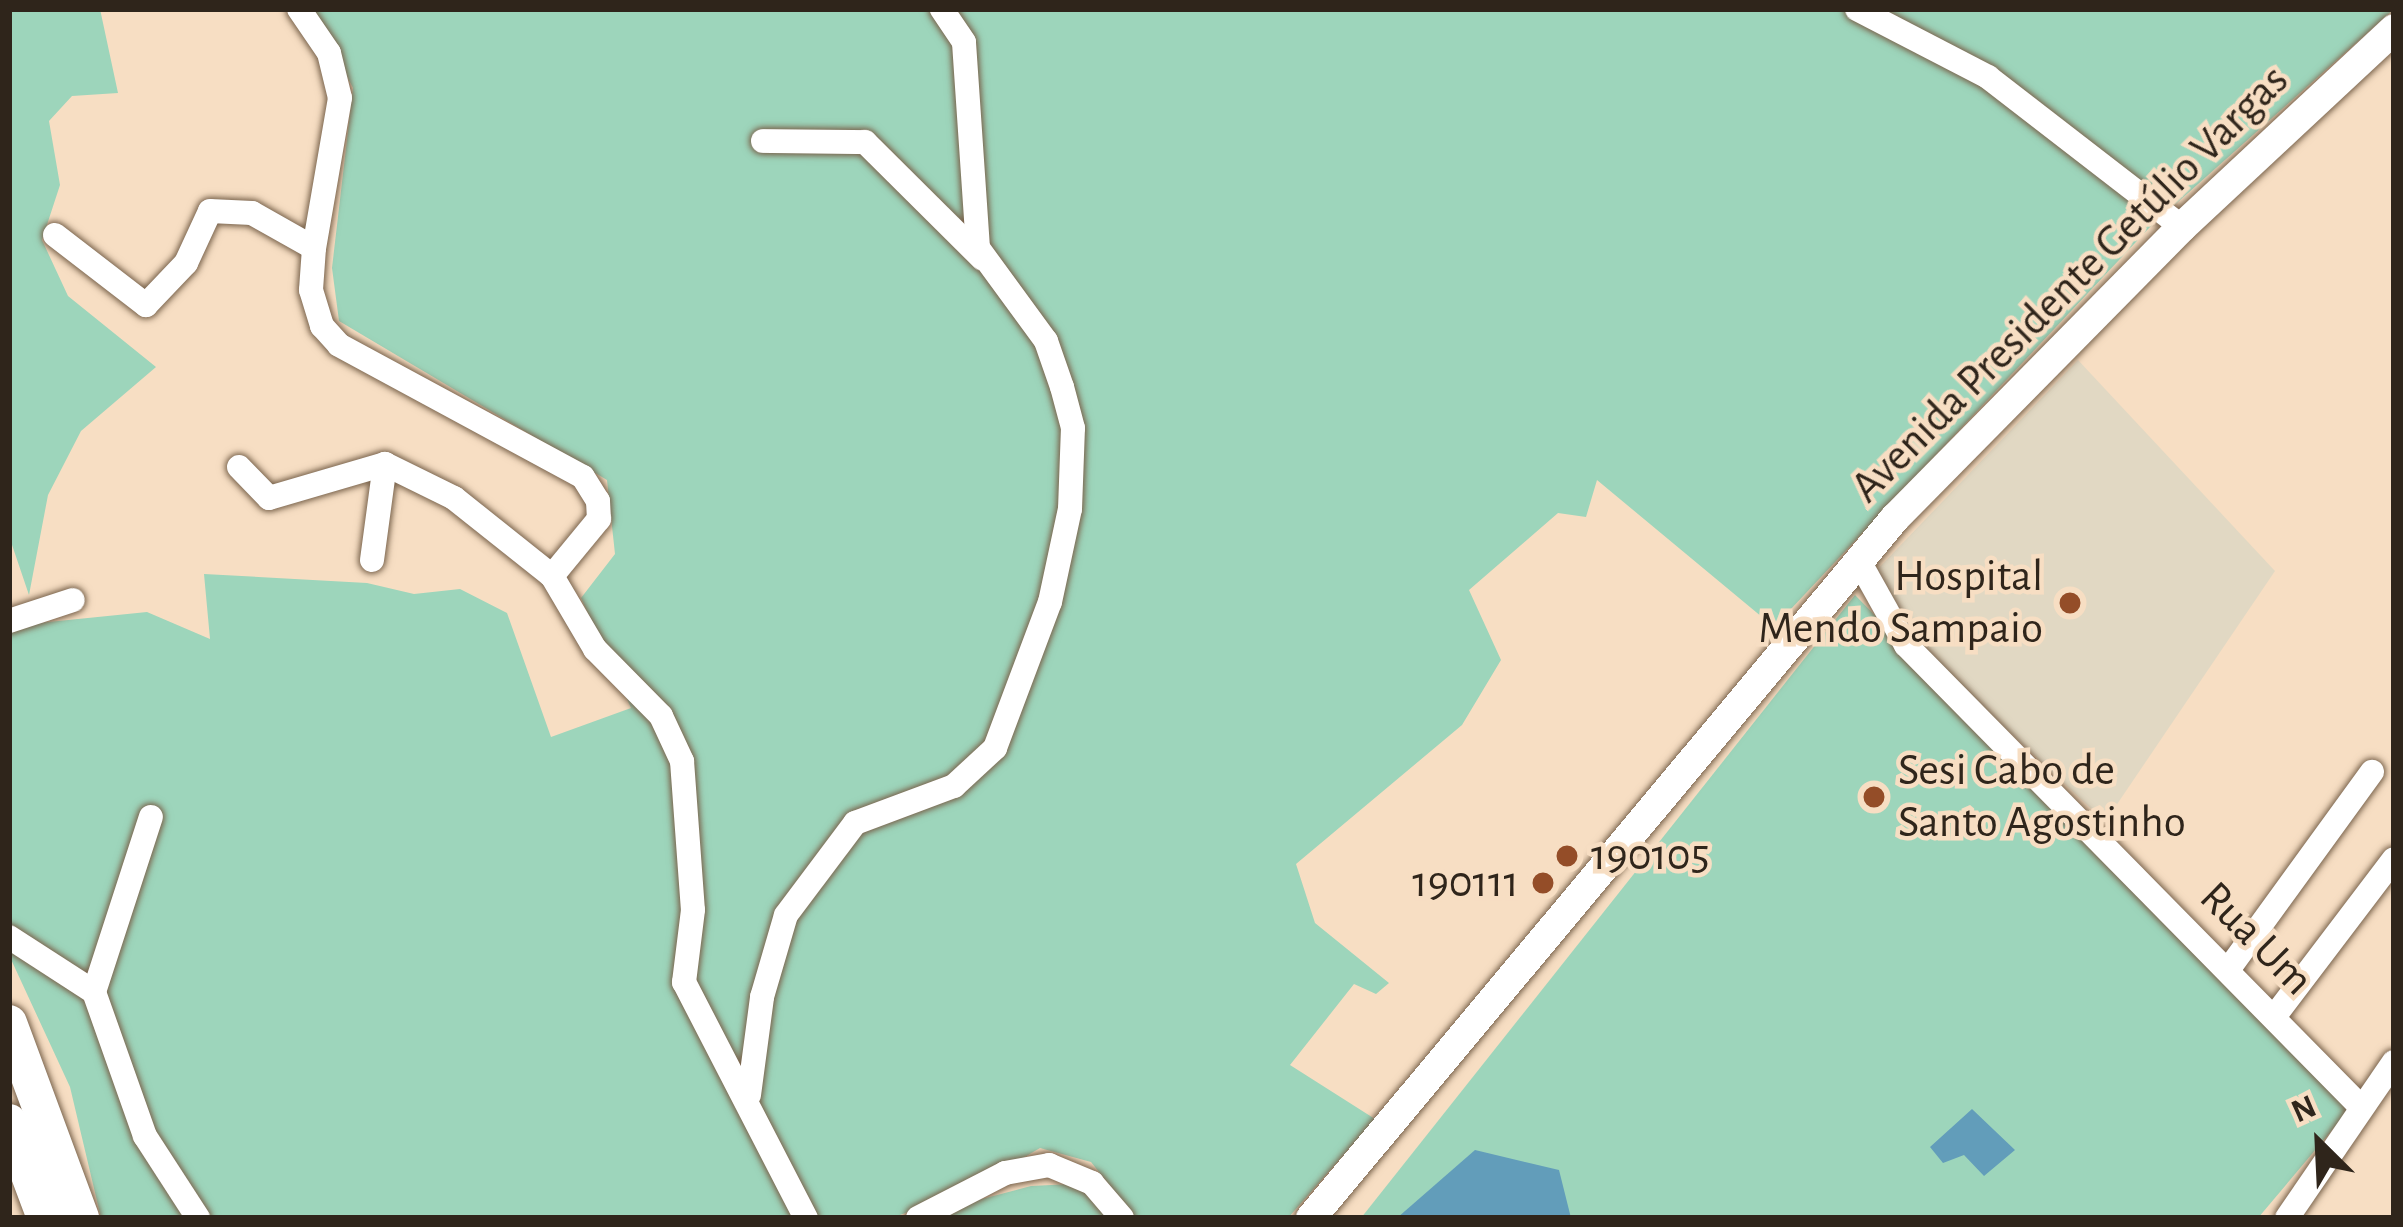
<!DOCTYPE html>
<meta charset="utf-8">
<style>
body{margin:0}
#map{position:relative;width:2403px;height:1227px;overflow:hidden;background:#f7dec3;font-family:"Alegreya Sans",sans-serif}
div>[style]{position:absolute}
.medical>*{inset:0;background:#e1d8c3}
.green>*{inset:0;background:#9dd5bb}
.water>*{inset:0;background:#629dba}
.roads{filter:drop-shadow(0 0 3px #7a644d) drop-shadow(0 0 3px #7a644d)}
.minor>*{height:24px;margin:-12px;padding:0 12px;transform-origin:12px;border-radius:12px;background:#fff}
.major>*{height:30px;margin:-15px;padding:0 15px;transform-origin:15px;border-radius:15px;background:#fff}
.highway>*{height:36px;margin:-18px;padding:0 18px;transform-origin:18px;border-radius:18px;background:#fff}
.dots>*{width:33px;height:33px;translate:-50% -50%;box-sizing:border-box;border:6px solid #f7dec3;border-radius:50%}
span{translate:-50% -50%;white-space:nowrap;text-align:center;line-height:1.15;-webkit-text-stroke:9px #f7dec3;paint-order:stroke}
.street-label{font-size:45px;color:#2f251b}
.poi-label{font-size:45px;color:#2f251b}
.right{translate:-100% -50%;text-align:right}
.left{translate:0 -50%;text-align:left}
.frame{position:absolute;inset:0;border:12px solid #2f251b;pointer-events:none}
.north{position:absolute;left:2259px;top:1083px;width:120px;height:120px;-webkit-text-stroke:9px #f7dec3;paint-order:stroke;rotate:336deg;font-size:33px;font-weight:700;line-height:48px;text-align:center;color:#2f251b}
.north::after{content:'';display:block;margin:auto;width:42px;height:54px;background:#2f251b;clip-path:polygon(50% 0,100% 100%,50% 72%,0 100%)}
</style>
<div id="map">
<div class="medical">
<div style="clip-path:polygon(2078px 360px,2275px 571px,2105px 822px,1904px 632px,1872px 575px)"></div>
</div>
<div class="green">
<div style="clip-path:polygon(9px 9px,100px 9px,118px 93px,72px 96px,49px 121px,60px 185px,42px 240px,68px 296px,156px 367px,81px 431px,48px 495px,29px 595px,9px 536px)"></div>
<div style="clip-path:polygon(313px 9px,2394px 9px,2151px 226px,1774px 627px,1597px 480px,1586px 517px,1558px 513px,1469px 590px,1501px 660px,1462px 725px,1296px 864px,1315px 923px,1389px 983px,1376px 994px,1354px 984px,1290px 1065px,1375px 1119px,1288px 1218px,1136px 1218px,1091px 1162px,1040px 1148px,972px 1188px,892px 1218px,101px 1218px,70px 1087px,9px 955px,9px 626px,147px 612px,210px 639px,204px 574px,367px 583px,414px 594px,460px 589px,507px 613px,551px 737px,631px 708px,581px 598px,615px 554px,607px 480px,339px 321px,332px 268px,353px 88px)"></div>
<div style="clip-path:polygon(1855px 595px,2354px 1104px,2258px 1218px,1361px 1218px)"></div>
<div style="clip-path:polygon(1092px 1183px,1115px 1218px,910px 1218px,1031px 1186px)"></div>
</div>
<div class="water">
<div style="clip-path:polygon(1972px 1109px,2015px 1150px,1984px 1176px,1964px 1155px,1943px 1163px,1930px 1147px)"></div>
<div style="clip-path:polygon(1475px 1150px,1559px 1170px,1571px 1218px,1397px 1218px)"></div>
</div>
<div class="roads">
<div class="minor">
<div style="left:299px;top:9px;width:53px;rotate:55.7deg"></div>
<div style="left:329px;top:53px;width:46px;rotate:76.3deg"></div>
<div style="left:340px;top:98px;width:152px;rotate:99.8deg"></div>
<div style="left:314px;top:248px;width:42px;rotate:94.1deg"></div>
<div style="left:311px;top:290px;width:38px;rotate:73deg"></div>
<div style="left:322px;top:326px;width:25px;rotate:48deg"></div>
<div style="left:339px;top:345px;width:277px;rotate:28.4deg"></div>
<div style="left:583px;top:477px;width:28px;rotate:58deg"></div>
<div style="left:598px;top:501px;width:18px;rotate:87deg"></div>
<div style="left:599px;top:519px;width:74px;rotate:129.5deg"></div>
<div style="left:1857px;top:9px;width:148px;rotate:27.4deg"></div>
<div style="left:1988px;top:77px;width:245px;rotate:37.7deg"></div>
<div style="left:763px;top:141px;width:102px;rotate:0.6deg"></div>
<div style="left:865px;top:142px;width:165px;rotate:44.8deg"></div>
<div style="left:55px;top:235px;width:115px;rotate:37.6deg"></div>
<div style="left:146px;top:305px;width:58px;rotate:-46.4deg"></div>
<div style="left:186px;top:263px;width:57px;rotate:-65.2deg"></div>
<div style="left:210px;top:211px;width:42px;rotate:2.7deg"></div>
<div style="left:252px;top:213px;width:71px;rotate:29.4deg"></div>
<div style="left:239px;top:467px;width:43px;rotate:45.9deg"></div>
<div style="left:269px;top:498px;width:121px;rotate:-16.3deg"></div>
<div style="left:385px;top:464px;width:77px;rotate:26.2deg"></div>
<div style="left:454px;top:498px;width:125px;rotate:38.5deg"></div>
<div style="left:552px;top:576px;width:85px;rotate:59.5deg"></div>
<div style="left:595px;top:649px;width:94px;rotate:45.4deg"></div>
<div style="left:661px;top:716px;width:50px;rotate:65deg"></div>
<div style="left:682px;top:761px;width:149px;rotate:85.8deg"></div>
<div style="left:693px;top:910px;width:73px;rotate:97.1deg"></div>
<div style="left:684px;top:982px;width:266px;rotate:62.7deg"></div>
<div style="left:372px;top:560px;width:97px;rotate:-82.3deg"></div>
<div style="left:1859px;top:561px;width:96px;rotate:60.8deg"></div>
<div style="left:1906px;top:645px;width:647px;rotate:45.44deg"></div>
<div style="left:9px;top:621px;width:67px;rotate:-18.2deg"></div>
<div style="left:9px;top:937px;width:101px;rotate:32.9deg"></div>
<div style="left:94px;top:992px;width:153px;rotate:70.5deg"></div>
<div style="left:145px;top:1136px;width:98px;rotate:57.1deg"></div>
<div style="left:2228px;top:970px;width:245px;rotate:-54deg"></div>
<div style="left:94px;top:992px;width:184px;rotate:-72deg"></div>
<div style="left:2274px;top:1017px;width:198px;rotate:-52.8deg"></div>
<div style="left:749px;top:1095px;width:99px;rotate:-82.4deg"></div>
<div style="left:762px;top:997px;width:85px;rotate:-73.7deg"></div>
<div style="left:786px;top:915px;width:115px;rotate:-53.1deg"></div>
<div style="left:855px;top:823px;width:106px;rotate:-20.5deg"></div>
<div style="left:954px;top:786px;width:56px;rotate:-42.8deg"></div>
<div style="left:995px;top:748px;width:156px;rotate:-69.4deg"></div>
<div style="left:1050px;top:602px;width:95px;rotate:-77.9deg"></div>
<div style="left:1070px;top:509px;width:81px;rotate:-87.9deg"></div>
<div style="left:1073px;top:428px;width:42px;rotate:-105deg"></div>
<div style="left:1062px;top:387px;width:49px;rotate:-109.2deg"></div>
<div style="left:1046px;top:341px;width:115px;rotate:-126.2deg"></div>
<div style="left:978px;top:248px;width:206px;rotate:-93.9deg"></div>
<div style="left:964px;top:42px;width:40px;rotate:-124deg"></div>
<div style="left:918px;top:1218px;width:98px;rotate:-27.3deg"></div>
<div style="left:1005px;top:1173px;width:45px;rotate:-10.3deg"></div>
<div style="left:1049px;top:1165px;width:47px;rotate:22.7deg"></div>
<div style="left:1092px;top:1183px;width:46px;rotate:49.4deg"></div>
<div style="left:2287px;top:1218px;width:189px;rotate:-55.6deg"></div>
</div>
<div class="major">
<div style="left:1311px;top:1218px;width:912px;rotate:-50.16deg"></div>
<div style="left:1895px;top:518px;width:409px;rotate:-45.4deg"></div>
<div style="left:2182px;top:227px;width:290px;rotate:-43deg"></div>
</div>
<div class="highway">
<div style="left:9px;top:1023px;width:208px;rotate:69.7deg"></div>
<div style="left:9px;top:1122px;width:103px;rotate:69.4deg"></div>
</div>
</div>
<div class="dots">
<div style="left:2070px;top:603px;background:#944d28"></div>
<div style="left:1874px;top:797px;background:#944d28"></div>
<div style="left:1567px;top:856px;background:#944d28"></div>
<div style="left:1543px;top:883px;background:#944d28"></div>
</div>
<div class="street-label">
<span style="left:2070px;top:284px;rotate:-45deg">Avenida Presidente Getúlio Vargas</span>
<span style="left:2256px;top:939px;rotate:45deg">Rua Um</span>
</div>
<div class="poi-label">
<span class="right" style="left:2043px;top:603px">Hospital<br>Mendo Sampaio</span>
<span class="left" style="left:1898px;top:797px">Sesi Cabo de<br>Santo Agostinho</span>
<span class="left" style="left:1591px;top:856px">190105</span>
<span class="right" style="left:1519px;top:883px">190111</span>
</div>
<div class="frame"></div>
<div class="north">N</div>
</div>
